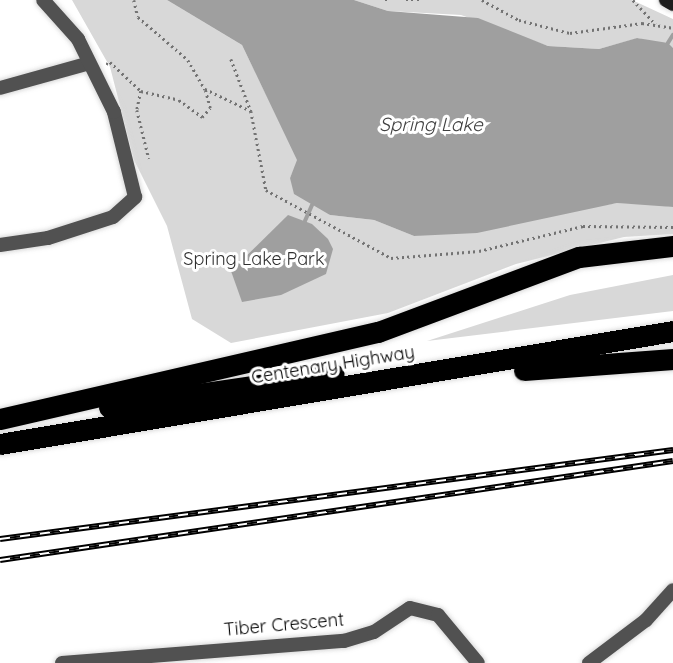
<!DOCTYPE html>
<style>
body{margin:0}
#map{position:relative;width:673px;height:663px;overflow:hidden;background:#fff;font-family:Quicksand,sans-serif}
div>[style]{position:absolute}
.green>*{inset:0;background:#d8d8d8}
.water>*{inset:0;background:#9f9f9f}
.stream>*{height:3.5px;margin:-1.75px;padding:0 1.75px;transform-origin:1.75px;border-radius:1.75px;background:#9f9f9f}
.path>*{height:2.5px;margin-top:-1.25px;transform-origin:0;background:repeating-linear-gradient(90deg,#737373 0 2px,transparent 0 5.5px)}
.roads{filter:drop-shadow(0 0 2px #dbdbdb) drop-shadow(0 0 2px #dbdbdb)}
.street>*{height:14px;margin:-7px;padding:0 7px;transform-origin:7px;border-radius:7px;background:#515151}
.secondary>*{height:14px;margin:-7px;padding:0 7px;transform-origin:7px;border-radius:7px;background:#1e1e1e}
.highway>*{height:21px;margin:-10.5px;padding:0 10.5px;transform-origin:10.5px;border-radius:10.5px;background:#000}
.rail>*{height:6px;margin-top:-3px;transform-origin:0;background:repeating-linear-gradient(90deg,#fff 0 10px,#000 0 20px);box-sizing:border-box;border-block:2px solid #000}
span{translate:-50% -50%;white-space:nowrap;text-align:center;line-height:1.15;-webkit-text-stroke:6px #fff;paint-order:stroke}
.park-label{font-size:18px;color:#2f2f2f}
.street-label{font-size:18px;color:#000}
.water-label{font-size:19px;color:#404040;font-style:italic}
</style>
<div id="map">
<div class="green">
<div style="clip-path:polygon(72px 0,167px 0,242px 45px,298px 160px,290px 178px,330px 215px,374px 220px,414px 236px,617px 203px,650px 204px,673px 207px,673px 234px,624px 237px,516px 264px,388px 313px,231px 343px,192px 319px,167px 226px,134px 160px,110px 67px)"></div>
<div style="clip-path:polygon(354px 0,632px 0,673px 19px,673px 48px,638px 38px,599px 49px,548px 46px,461px 15px,388px 11px)"></div>
<div style="clip-path:polygon(673px 275px,673px 311px,427px 341px,570px 295px)"></div>
</div>
<div class="water">
<div style="clip-path:polygon(167px 0,354px 0,388px 11px,478px 18px,548px 46px,599px 49px,637px 38px,668px 43px,673px 48px,673px 207px,617px 203px,477px 233px,414px 236px,374px 220px,330px 215px,294px 194px,290px 178px,297px 160px,242px 45px)"></div>
<div style="clip-path:polygon(288px 215px,312px 224px,328px 239px,333px 249px,326px 274px,281px 295px,242px 302px,231px 271px)"></div>
</div>
<div class="stream">
<div style="left:668px;top:43px;width:9px;rotate:-58deg"></div>
<div style="left:305px;top:221px;width:17px;rotate:-66deg"></div>
</div>
<div class="path">
<div style="left:134px;top:0;width:17px;rotate:77deg"></div>
<div style="left:138px;top:17px;width:66px;rotate:40.7deg"></div>
<div style="left:188px;top:60px;width:34px;rotate:60deg"></div>
<div style="left:205px;top:89px;width:51px;rotate:25.6deg"></div>
<div style="left:251px;top:111px;width:80px;rotate:79.2deg"></div>
<div style="left:266px;top:190px;width:142px;rotate:28.5deg"></div>
<div style="left:391px;top:258px;width:88px;rotate:-4.5deg"></div>
<div style="left:479px;top:251px;width:107px;rotate:-13.5deg"></div>
<div style="left:583px;top:226px;width:90px;rotate:0.6deg"></div>
<div style="left:385px;top:0;width:5px"></div>
<div style="left:406px;top:0;width:16px"></div>
<div style="left:482px;top:0;width:42px;rotate:28.4deg"></div>
<div style="left:519px;top:20px;width:53px;rotate:14.3deg"></div>
<div style="left:570px;top:33px;width:73px;rotate:-7.9deg"></div>
<div style="left:642px;top:23px;width:31px;rotate:9deg"></div>
<div style="left:633px;top:0;width:33px;rotate:47deg"></div>
<div style="left:231px;top:59px;width:56px;rotate:69deg"></div>
<div style="left:106px;top:64px;width:4px;rotate:-27deg"></div>
<div style="left:110px;top:62px;width:42px;rotate:43.1deg"></div>
<div style="left:141px;top:91px;width:39px;rotate:13deg"></div>
<div style="left:179px;top:100px;width:29px;rotate:36deg"></div>
<div style="left:202px;top:117px;width:12px;rotate:-48deg"></div>
<div style="left:210px;top:108px;width:20px;rotate:-105deg"></div>
<div style="left:141px;top:91px;width:19px;rotate:102deg"></div>
<div style="left:137px;top:110px;width:50px;rotate:76.2deg"></div>
</div>
<div class="roads">
<div class="street">
<div style="left:0;top:88px;width:89px;rotate:-15.6deg"></div>
<div style="left:0;top:245px;width:49px;rotate:-8.3deg"></div>
<div style="left:48px;top:238px;width:68px;rotate:-17.9deg"></div>
<div style="left:113px;top:217px;width:30px;rotate:-42deg"></div>
<div style="left:135px;top:197px;width:88px;rotate:-103.9deg"></div>
<div style="left:114px;top:112px;width:81px;rotate:-116.3deg"></div>
<div style="left:78px;top:39px;width:52px;rotate:-131.9deg"></div>
<div style="left:62px;top:663px;width:283px;rotate:-4.5deg"></div>
<div style="left:344px;top:641px;width:31px;rotate:-17deg"></div>
<div style="left:374px;top:632px;width:43px;rotate:-33.7deg"></div>
<div style="left:410px;top:608px;width:29px;rotate:14deg"></div>
<div style="left:438px;top:615px;width:62px;rotate:50.2deg"></div>
<div style="left:589px;top:663px;width:71px;rotate:-37deg"></div>
<div style="left:646px;top:620px;width:40px;rotate:-48deg"></div>
</div>
<div class="secondary">
<div style="left:666px;top:0;width:8px;rotate:30deg"></div>
</div>
<div class="highway">
<div style="left:524px;top:370px;width:149px;rotate:-4.2deg"></div>
<div style="left:109px;top:407px;width:227px;rotate:-8.3deg"></div>
<div style="left:0;top:419px;width:388px;rotate:-13deg"></div>
<div style="left:378px;top:332px;width:215px;rotate:-20.5deg"></div>
<div style="left:579px;top:257px;width:95px;rotate:-6.7deg"></div>
<div style="left:0;top:444px;width:682px;rotate:-9.53deg"></div>
</div>
</div>
<div class="rail">
<div style="left:0;top:539px;width:679px;rotate:-7.53deg"></div>
<div style="left:0;top:560px;width:680px;rotate:-8.37deg"></div>
</div>
<div class="park-label">
<span style="left:254px;top:259px">Spring Lake Park</span>
</div>
<div class="street-label">
<span style="left:333px;top:365px;rotate:-9deg">Centenary Highway</span>
<span style="left:284px;top:625px;rotate:-5deg">Tiber Crescent</span>
</div>
<div class="water-label">
<span style="left:431px;top:125px">Spring Lake</span>
</div>
</div>
